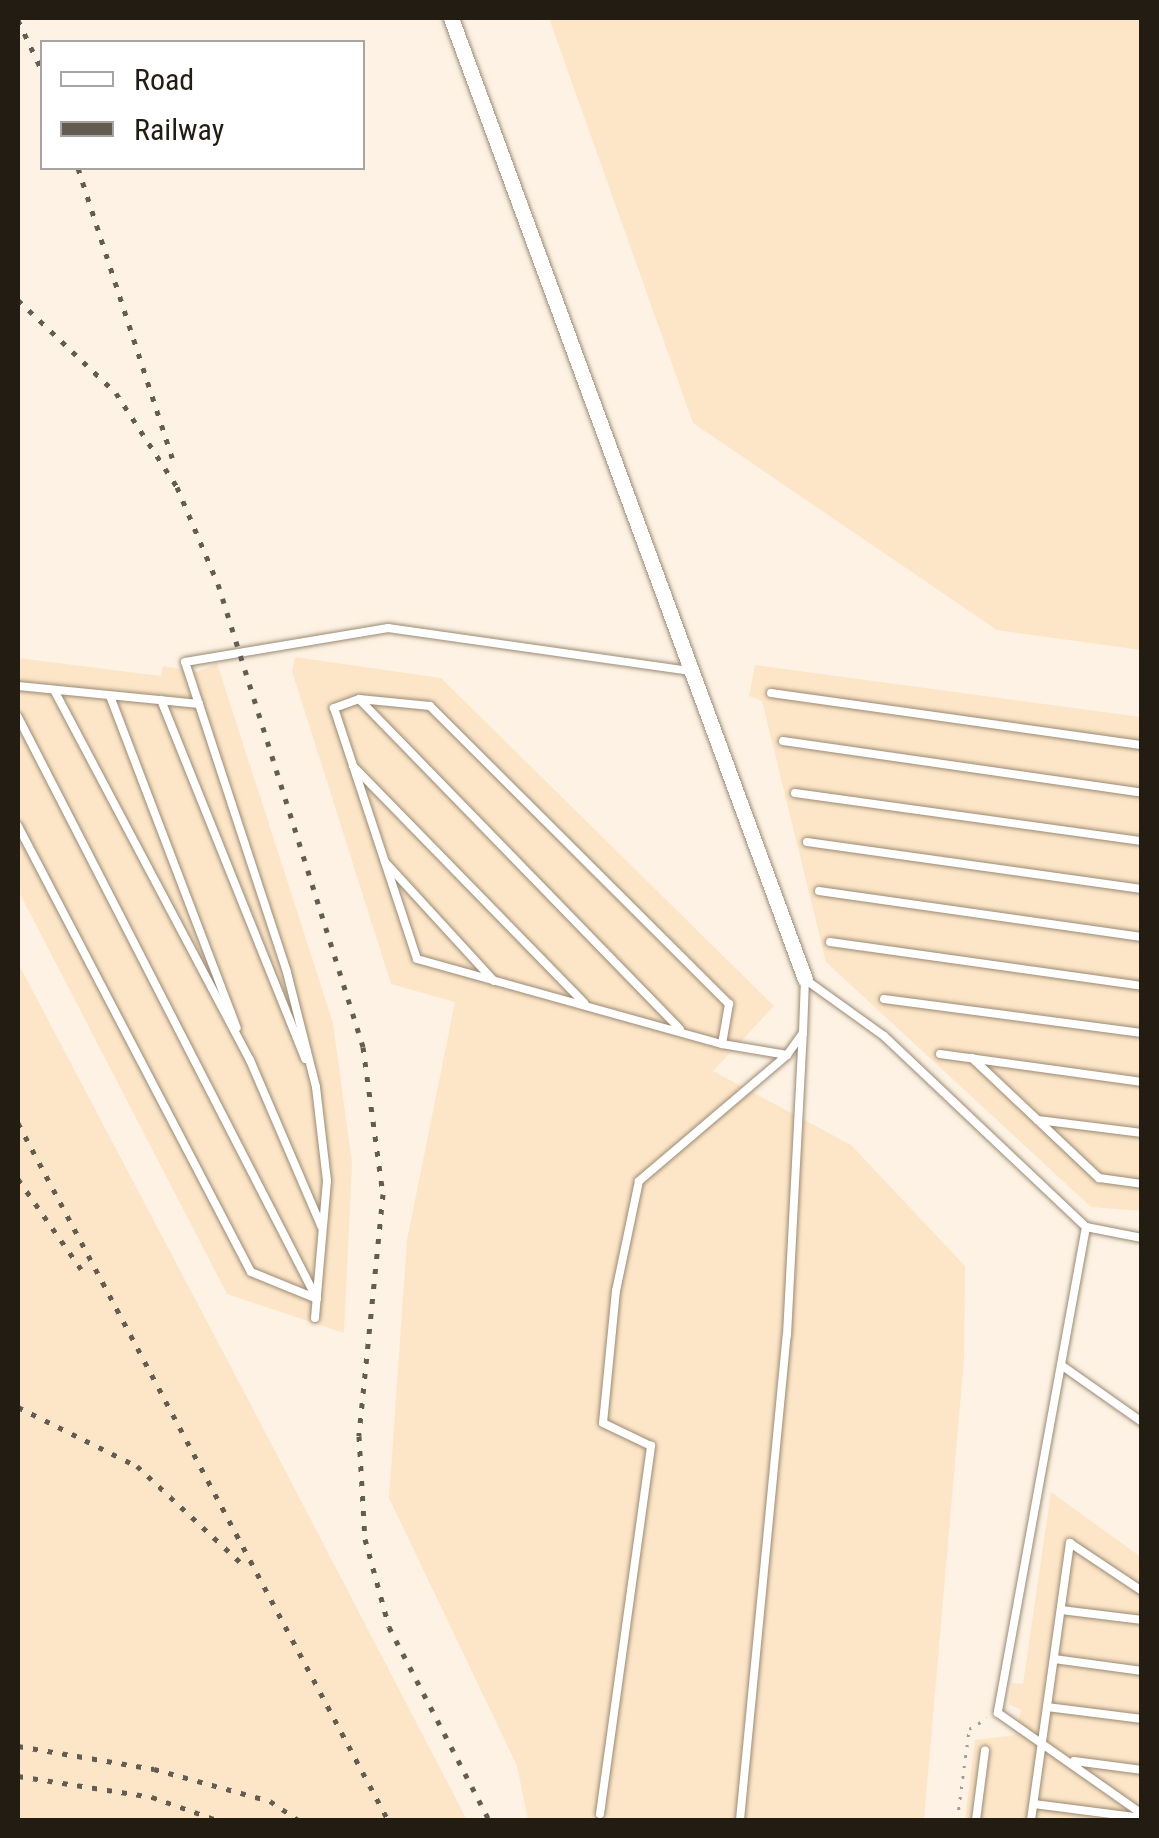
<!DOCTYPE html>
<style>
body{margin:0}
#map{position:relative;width:1159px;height:1838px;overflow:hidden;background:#fdf2e3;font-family:"Roboto Condensed",sans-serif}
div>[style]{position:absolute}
.built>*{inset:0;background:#fde6c7}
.path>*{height:2.5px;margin-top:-1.25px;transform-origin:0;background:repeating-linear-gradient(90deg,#a69d90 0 2.5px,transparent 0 10.5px)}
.roads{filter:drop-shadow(0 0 2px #9b8a74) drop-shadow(0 0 2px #9b8a74)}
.lane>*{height:8px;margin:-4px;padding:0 4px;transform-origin:4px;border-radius:4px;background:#fff}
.street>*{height:15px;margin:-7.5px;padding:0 7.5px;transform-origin:7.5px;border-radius:7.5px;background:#fff}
.rail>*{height:5px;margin-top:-2.5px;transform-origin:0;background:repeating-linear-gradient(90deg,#635c51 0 5px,transparent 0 15px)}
span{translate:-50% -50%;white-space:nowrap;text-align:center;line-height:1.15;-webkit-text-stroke:9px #fff;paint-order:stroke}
.frame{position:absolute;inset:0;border:20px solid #221c13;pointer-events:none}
.legend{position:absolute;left:40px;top:40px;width:325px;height:130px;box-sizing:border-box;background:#fff;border:2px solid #a7a4a1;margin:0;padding:12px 18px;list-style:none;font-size:30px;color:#221c13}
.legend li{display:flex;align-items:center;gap:20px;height:50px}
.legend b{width:50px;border:2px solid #a7a4a1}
</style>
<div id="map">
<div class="built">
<div style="clip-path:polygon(549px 18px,1141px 18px,1141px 650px,997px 630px,693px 423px)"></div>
<div style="clip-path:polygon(295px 657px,441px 678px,774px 1006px,713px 1071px,851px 1145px,965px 1266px,964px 1359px,924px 1820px,528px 1820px,517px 1766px,389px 1498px,407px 1240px,455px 1002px,391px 984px,292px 671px)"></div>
<div style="clip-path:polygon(18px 658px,161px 676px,163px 666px,197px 672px,217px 663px,333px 1023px,352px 1164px,344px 1333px,227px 1294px,18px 890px)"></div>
<div style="clip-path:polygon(755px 665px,1141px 717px,1141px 1211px,1091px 1207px,826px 962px,762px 701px,749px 696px)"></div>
<div style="clip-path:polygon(18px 963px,261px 1424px,467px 1820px,18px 1820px)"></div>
<div style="clip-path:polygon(1051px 1492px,1141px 1557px,1141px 1820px,965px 1820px,975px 1740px,1015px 1735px,1021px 1710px,1009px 1704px,1012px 1683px,1023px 1684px)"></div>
</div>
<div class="path">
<div style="left:957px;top:1820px;width:92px;rotate:-82.5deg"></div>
<div style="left:969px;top:1729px;width:21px;rotate:-31deg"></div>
</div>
<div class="roads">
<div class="lane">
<div style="left:18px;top:686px;width:182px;rotate:5.7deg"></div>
<div style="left:54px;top:690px;width:419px;rotate:62.1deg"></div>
<div style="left:250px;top:1060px;width:181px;rotate:66.8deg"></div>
<div style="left:771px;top:693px;width:375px;rotate:8deg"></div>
<div style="left:110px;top:696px;width:355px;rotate:69.1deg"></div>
<div style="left:359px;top:699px;width:460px;rotate:45.8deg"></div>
<div style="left:161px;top:700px;width:387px;rotate:68.1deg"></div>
<div style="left:18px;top:717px;width:654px;rotate:62.81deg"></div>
<div style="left:783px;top:741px;width:363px;rotate:8.2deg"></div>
<div style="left:353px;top:766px;width:331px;rotate:45.7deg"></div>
<div style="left:795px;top:793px;width:350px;rotate:7.9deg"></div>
<div style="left:18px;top:826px;width:503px;rotate:62.42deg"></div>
<div style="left:251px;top:1272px;width:71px;rotate:22.2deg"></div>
<div style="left:807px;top:842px;width:338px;rotate:8deg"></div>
<div style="left:385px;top:862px;width:161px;rotate:47.5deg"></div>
<div style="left:819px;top:891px;width:326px;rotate:8.1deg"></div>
<div style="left:830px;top:942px;width:315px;rotate:8deg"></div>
<div style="left:806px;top:980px;width:96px;rotate:35.7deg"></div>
<div style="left:884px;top:1036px;width:278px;rotate:43.4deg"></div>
<div style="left:1086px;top:1227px;width:57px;rotate:11.1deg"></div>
<div style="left:884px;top:999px;width:260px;rotate:7.5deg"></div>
<div style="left:722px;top:1044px;width:41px;rotate:-80.1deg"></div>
<div style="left:729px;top:1004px;width:422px;rotate:-135.1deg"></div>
<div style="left:430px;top:706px;width:71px;rotate:-174.4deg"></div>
<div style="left:359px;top:699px;width:27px;rotate:160deg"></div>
<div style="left:334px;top:708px;width:264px;rotate:71.7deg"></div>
<div style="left:417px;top:959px;width:317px;rotate:15.6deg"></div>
<div style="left:722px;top:1044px;width:66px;rotate:9.6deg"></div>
<div style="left:787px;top:1055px;width:27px;rotate:-54deg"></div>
<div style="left:803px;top:1033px;width:54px;rotate:-87.9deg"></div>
<div style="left:940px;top:1054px;width:204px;rotate:7.9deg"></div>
<div style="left:972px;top:1058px;width:175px;rotate:43.4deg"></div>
<div style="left:1099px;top:1178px;width:43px;rotate:7.9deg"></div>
<div style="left:1038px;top:1120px;width:105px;rotate:7.1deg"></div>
<div style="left:1086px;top:1227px;width:494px;rotate:100.3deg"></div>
<div style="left:998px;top:1713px;width:176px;rotate:35deg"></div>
<div style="left:315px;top:1318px;width:138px;rotate:-85deg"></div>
<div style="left:327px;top:1181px;width:95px;rotate:-96.7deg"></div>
<div style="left:316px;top:1087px;width:119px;rotate:-104.2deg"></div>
<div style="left:287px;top:972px;width:326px;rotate:-108.2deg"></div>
<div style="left:185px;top:662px;width:206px;rotate:-9.5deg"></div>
<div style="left:388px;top:628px;width:306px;rotate:8.1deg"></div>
<div style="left:1064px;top:1367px;width:95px;rotate:35.2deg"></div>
<div style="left:1061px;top:1610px;width:82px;rotate:7deg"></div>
<div style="left:1054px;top:1659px;width:89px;rotate:7.8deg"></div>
<div style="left:1047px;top:1707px;width:96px;rotate:7.2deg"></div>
<div style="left:1074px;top:1761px;width:69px;rotate:7.5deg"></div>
<div style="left:1034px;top:1804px;width:109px;rotate:7.4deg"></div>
<div style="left:600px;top:1814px;width:372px;rotate:-82.1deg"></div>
<div style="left:651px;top:1446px;width:53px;rotate:-154.4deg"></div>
<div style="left:603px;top:1423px;width:133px;rotate:-84.4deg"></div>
<div style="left:616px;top:1291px;width:112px;rotate:-78.2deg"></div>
<div style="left:639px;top:1181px;width:194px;rotate:-40.4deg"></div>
<div style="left:740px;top:1820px;width:487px;rotate:-84.5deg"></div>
<div style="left:787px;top:1335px;width:302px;rotate:-87deg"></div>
<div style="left:976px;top:1820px;width:70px;rotate:-82.6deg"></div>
<div style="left:1031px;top:1820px;width:280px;rotate:-82deg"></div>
<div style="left:1070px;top:1543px;width:87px;rotate:33.7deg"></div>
</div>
<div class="street">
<div style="left:451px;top:18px;width:1024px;rotate:69.78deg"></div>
</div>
</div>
<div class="rail">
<div style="left:18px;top:20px;width:56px;rotate:64.8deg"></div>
<div style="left:78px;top:168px;width:305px;rotate:72deg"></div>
<div style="left:18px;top:300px;width:135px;rotate:43.5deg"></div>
<div style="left:116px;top:393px;width:112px;rotate:57deg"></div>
<div style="left:177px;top:487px;width:105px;rotate:67.1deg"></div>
<div style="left:218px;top:584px;width:485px;rotate:72.6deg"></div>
<div style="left:363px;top:1047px;width:148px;rotate:82.3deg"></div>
<div style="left:383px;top:1194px;width:243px;rotate:95.7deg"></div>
<div style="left:359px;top:1436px;width:103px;rotate:86.7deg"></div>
<div style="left:365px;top:1539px;width:91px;rotate:74.7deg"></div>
<div style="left:389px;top:1627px;width:217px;rotate:62.6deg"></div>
<div style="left:18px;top:1123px;width:789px;rotate:62.04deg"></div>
<div style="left:18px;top:1179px;width:110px;rotate:55deg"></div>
<div style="left:18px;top:1407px;width:133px;rotate:26.4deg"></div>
<div style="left:137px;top:1466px;width:141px;rotate:43deg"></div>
<div style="left:18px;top:1746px;width:138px;rotate:9.6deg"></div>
<div style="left:154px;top:1769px;width:120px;rotate:15.4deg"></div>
<div style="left:270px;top:1801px;width:34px;rotate:34deg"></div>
<div style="left:18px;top:1776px;width:136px;rotate:8.9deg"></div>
<div style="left:152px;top:1797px;width:69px;rotate:19.5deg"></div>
</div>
<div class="frame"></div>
<ul class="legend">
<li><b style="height:12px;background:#fff"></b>Road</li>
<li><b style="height:12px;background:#635c51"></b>Railway</li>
</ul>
</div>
